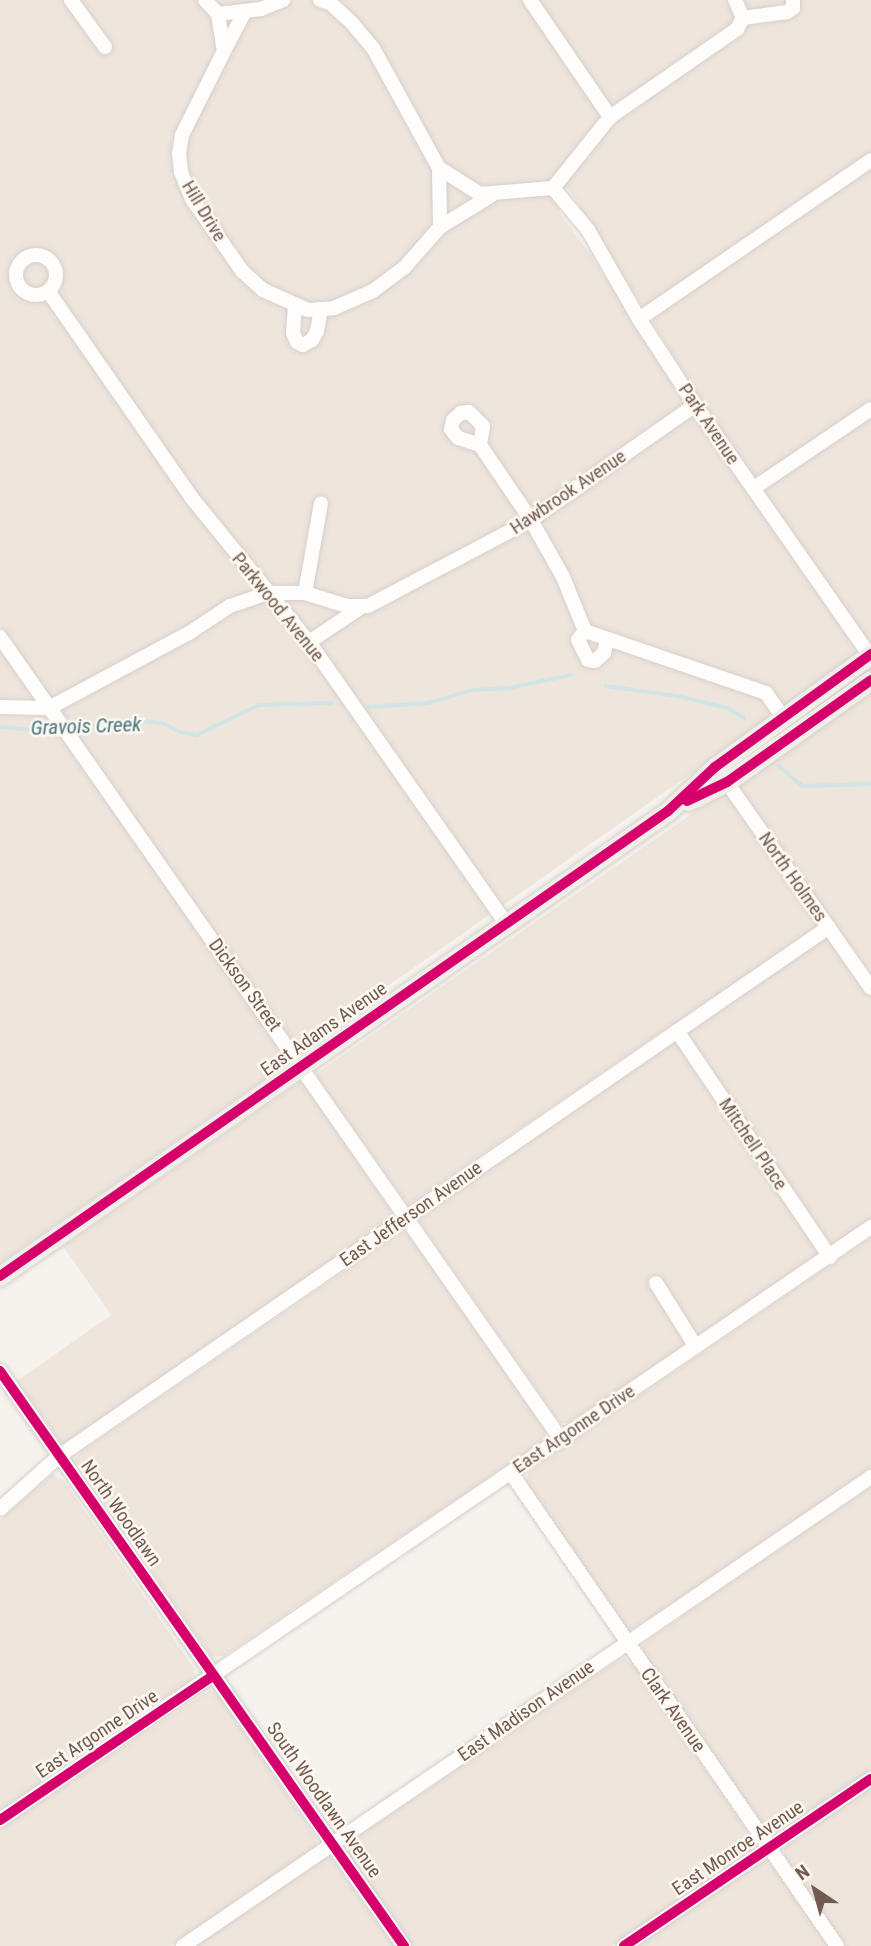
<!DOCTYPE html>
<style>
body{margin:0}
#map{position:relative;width:871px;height:1946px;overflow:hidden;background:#f6f3ee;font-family:"Roboto Condensed",sans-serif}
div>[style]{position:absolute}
.residential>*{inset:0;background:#eee5dd}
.stream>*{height:3.5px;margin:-1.75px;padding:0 1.75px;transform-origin:1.75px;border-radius:1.75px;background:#d1e5e6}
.roads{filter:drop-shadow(0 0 2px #d6d0cc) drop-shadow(0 0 2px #d6d0cc)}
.minor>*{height:14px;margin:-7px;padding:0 7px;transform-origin:7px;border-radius:7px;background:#fefdfc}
.minor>.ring{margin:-7px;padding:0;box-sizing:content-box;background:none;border:14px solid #fefdfc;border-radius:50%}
.major>*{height:19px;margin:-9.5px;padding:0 9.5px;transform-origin:9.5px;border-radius:9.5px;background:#f1ede8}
.cycleway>*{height:10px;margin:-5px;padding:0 5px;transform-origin:5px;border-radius:5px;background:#d6006c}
span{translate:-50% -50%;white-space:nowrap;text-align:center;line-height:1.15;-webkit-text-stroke:5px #fdf8f1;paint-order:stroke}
.street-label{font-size:19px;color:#725b51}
.water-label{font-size:21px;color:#49767c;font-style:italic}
.north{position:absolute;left:780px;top:1855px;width:70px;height:70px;-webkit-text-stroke:5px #fdf8f1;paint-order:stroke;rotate:324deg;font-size:19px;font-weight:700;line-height:28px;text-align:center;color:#725b51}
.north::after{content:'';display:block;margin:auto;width:24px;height:32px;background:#725b51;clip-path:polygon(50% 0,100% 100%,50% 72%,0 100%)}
</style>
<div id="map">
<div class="residential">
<div style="clip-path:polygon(evenodd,0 0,871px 0,871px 643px,699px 768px,305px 1044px,294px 1044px,289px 1039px,0 626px,0 0,550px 174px,571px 192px,705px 407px,618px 463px,612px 453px,679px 407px,683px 403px,682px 397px,592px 257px,559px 212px,550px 174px)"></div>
<div style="clip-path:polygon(0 650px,279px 1048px,285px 1062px,282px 1067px,0 1263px)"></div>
<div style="clip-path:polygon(871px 690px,871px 1219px,682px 1348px,567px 1423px,560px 1423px,418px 1220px,678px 1037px,670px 1026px,408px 1205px,317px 1079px,317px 1073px)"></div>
<div style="clip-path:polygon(300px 1082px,306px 1084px,395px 1217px,63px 1445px,17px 1381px,111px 1315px,63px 1246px)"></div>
<div style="clip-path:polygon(403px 1231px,415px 1241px,545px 1429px,546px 1439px,224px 1656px,212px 1657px,74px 1460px,83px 1450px)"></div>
<div style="clip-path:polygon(871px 1237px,871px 1469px,629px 1632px,525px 1485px,529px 1471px)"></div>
<div style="clip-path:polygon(53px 1474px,64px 1481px,195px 1670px,191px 1680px,0 1810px,0 1520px)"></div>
<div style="clip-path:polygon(871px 1486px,871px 1770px,771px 1836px,765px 1835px,643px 1655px,642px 1644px)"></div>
<div style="clip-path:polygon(623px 1657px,634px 1664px,753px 1839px,753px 1849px,612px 1946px,411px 1946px,348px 1855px,348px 1843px)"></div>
<div style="clip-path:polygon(210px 1690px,220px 1697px,315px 1836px,317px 1846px,170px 1946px,0 1946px,0 1829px)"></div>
<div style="clip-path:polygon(871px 1787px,871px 1946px,845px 1946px,785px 1859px,784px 1848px)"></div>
<div style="clip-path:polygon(330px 1857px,394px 1946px,193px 1946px,325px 1858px)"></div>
<div style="clip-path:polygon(765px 1861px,775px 1868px,829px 1946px,635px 1946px)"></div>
</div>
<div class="stream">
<div style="left:606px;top:686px;width:72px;rotate:8deg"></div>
<div style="left:677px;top:696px;width:52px;rotate:13.2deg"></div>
<div style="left:728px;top:708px;width:19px;rotate:32deg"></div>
<div style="left:368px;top:707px;width:60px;rotate:-3.8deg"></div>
<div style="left:428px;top:703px;width:47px;rotate:-16.1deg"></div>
<div style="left:473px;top:690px;width:36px;rotate:-3deg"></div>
<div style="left:509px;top:688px;width:63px;rotate:-11.8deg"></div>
<div style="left:0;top:727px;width:43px;rotate:5.3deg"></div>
<div style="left:43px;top:731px;width:18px;rotate:-6deg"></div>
<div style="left:68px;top:728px;width:69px;rotate:-6.6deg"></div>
<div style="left:137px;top:720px;width:28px;rotate:8deg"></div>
<div style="left:165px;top:724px;width:17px;rotate:28deg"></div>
<div style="left:180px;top:732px;width:17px;rotate:10deg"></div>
<div style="left:197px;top:735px;width:69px;rotate:-25.8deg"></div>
<div style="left:259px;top:705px;width:72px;rotate:-1.6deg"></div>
<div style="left:779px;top:766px;width:31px;rotate:40deg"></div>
<div style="left:803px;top:786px;width:68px;rotate:-1.7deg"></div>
</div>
<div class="roads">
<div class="minor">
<div style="left:71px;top:0;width:58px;rotate:54.1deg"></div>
<div style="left:205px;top:0;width:19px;rotate:47deg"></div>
<div style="left:218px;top:14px;width:43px;rotate:-6.6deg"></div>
<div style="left:261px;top:9px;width:24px;rotate:-22deg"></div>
<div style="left:320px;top:0;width:10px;rotate:17deg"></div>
<div style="left:330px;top:3px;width:28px;rotate:42deg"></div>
<div style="left:351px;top:22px;width:34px;rotate:50deg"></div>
<div style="left:373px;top:48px;width:137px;rotate:61.2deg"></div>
<div style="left:439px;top:168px;width:59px;rotate:89deg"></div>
<div style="left:530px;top:0;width:142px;rotate:55.6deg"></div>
<div style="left:735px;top:0;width:20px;rotate:66deg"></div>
<div style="left:218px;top:14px;width:37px;rotate:81deg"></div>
<div style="left:224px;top:51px;width:94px;rotate:116.6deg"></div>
<div style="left:182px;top:135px;width:18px;rotate:99deg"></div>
<div style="left:179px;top:153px;width:19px;rotate:84deg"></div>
<div style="left:181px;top:172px;width:29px;rotate:68deg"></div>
<div style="left:192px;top:199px;width:88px;rotate:55.2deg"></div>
<div style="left:242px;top:271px;width:28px;rotate:42deg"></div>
<div style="left:263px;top:290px;width:49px;rotate:24deg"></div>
<div style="left:308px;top:310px;width:26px;rotate:-4deg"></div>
<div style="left:334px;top:308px;width:43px;rotate:-23.6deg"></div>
<div style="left:373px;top:291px;width:39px;rotate:-37deg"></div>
<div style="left:404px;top:268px;width:55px;rotate:-48.7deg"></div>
<div style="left:440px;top:227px;width:61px;rotate:-31.6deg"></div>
<div style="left:743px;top:18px;width:44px;rotate:-7.8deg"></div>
<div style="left:787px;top:12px;width:7px;rotate:-34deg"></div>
<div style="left:793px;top:8px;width:8px;rotate:-90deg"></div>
<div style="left:224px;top:51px;width:45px;rotate:-62.3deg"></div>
<div style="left:439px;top:168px;width:49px;rotate:32.4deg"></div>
<div style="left:480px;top:194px;width:73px;rotate:-4.7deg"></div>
<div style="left:553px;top:188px;width:55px;rotate:50.2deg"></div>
<div style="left:588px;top:230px;width:103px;rotate:60.2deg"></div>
<div style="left:639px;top:319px;width:103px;rotate:56.9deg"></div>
<div style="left:695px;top:405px;width:307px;rotate:55.1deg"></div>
<div style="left:553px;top:188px;width:91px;rotate:-51.2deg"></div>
<div style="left:610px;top:117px;width:155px;rotate:-34.7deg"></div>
<div style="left:737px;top:29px;width:13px;rotate:-61deg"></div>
<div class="ring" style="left:16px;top:255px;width:26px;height:26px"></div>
<div style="left:48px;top:291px;width:251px;rotate:55.2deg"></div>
<div style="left:191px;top:497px;width:187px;rotate:50.9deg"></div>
<div style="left:309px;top:642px;width:343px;rotate:55deg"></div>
<div style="left:295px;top:305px;width:28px;rotate:94deg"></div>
<div style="left:293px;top:333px;width:10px;rotate:66deg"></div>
<div style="left:297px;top:342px;width:7px;rotate:27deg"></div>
<div style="left:303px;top:345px;width:10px;rotate:-29deg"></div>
<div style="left:312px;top:340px;width:10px;rotate:-61deg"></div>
<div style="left:317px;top:331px;width:22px;rotate:-80deg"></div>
<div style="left:639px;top:319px;width:281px;rotate:-34.4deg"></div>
<div style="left:480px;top:445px;width:23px;rotate:-162deg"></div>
<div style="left:458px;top:438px;width:11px;rotate:-128deg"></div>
<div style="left:451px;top:429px;width:9px;rotate:-77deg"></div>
<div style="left:453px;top:420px;width:11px;rotate:-41deg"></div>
<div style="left:461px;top:413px;width:8px;rotate:-7deg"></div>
<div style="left:469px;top:412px;width:20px;rotate:45deg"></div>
<div style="left:483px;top:426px;width:19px;rotate:99deg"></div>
<div style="left:480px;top:445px;width:91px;rotate:55.8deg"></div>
<div style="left:531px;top:520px;width:65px;rotate:60.7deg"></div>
<div style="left:563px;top:577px;width:58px;rotate:67.8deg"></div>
<div style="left:585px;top:631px;width:191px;rotate:18.9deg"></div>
<div style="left:766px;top:693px;width:29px;rotate:55deg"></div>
<div style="left:754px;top:488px;width:141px;rotate:-34deg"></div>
<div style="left:305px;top:593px;width:91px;rotate:-79.9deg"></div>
<div style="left:585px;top:631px;width:11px;rotate:128deg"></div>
<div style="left:578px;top:640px;width:22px;rotate:63deg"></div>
<div style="left:588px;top:660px;width:7px;rotate:8deg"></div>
<div style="left:595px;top:661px;width:12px;rotate:-42deg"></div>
<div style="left:604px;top:653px;width:13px;rotate:-77deg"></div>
<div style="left:0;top:637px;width:977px;rotate:55.04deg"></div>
<div style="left:309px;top:642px;width:61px;rotate:-33.7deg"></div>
<div style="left:0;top:707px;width:49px;rotate:1.2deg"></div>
<div style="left:49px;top:708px;width:159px;rotate:-28.2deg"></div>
<div style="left:189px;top:633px;width:49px;rotate:-33.4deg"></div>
<div style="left:230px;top:606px;width:40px;rotate:-18.9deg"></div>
<div style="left:268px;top:593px;width:37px"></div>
<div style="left:305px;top:593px;width:44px;rotate:17.2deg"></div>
<div style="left:347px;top:606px;width:21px"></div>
<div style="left:368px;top:606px;width:184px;rotate:-27.8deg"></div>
<div style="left:531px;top:520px;width:200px;rotate:-35deg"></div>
<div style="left:721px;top:774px;width:261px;rotate:55deg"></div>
<div style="left:677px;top:1031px;width:273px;rotate:55.9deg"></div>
<div style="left:656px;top:1283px;width:75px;rotate:58deg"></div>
<div style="left:0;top:1371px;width:703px;rotate:54.91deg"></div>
<div style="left:511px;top:1473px;width:574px;rotate:55.42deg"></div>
<div style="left:0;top:1509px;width:79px;rotate:-41.9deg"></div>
<div style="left:59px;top:1456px;width:934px;rotate:-34.49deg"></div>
<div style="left:0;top:1820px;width:1054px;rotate:-34.25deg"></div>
<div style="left:183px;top:1946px;width:833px;rotate:-34.28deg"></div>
<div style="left:624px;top:1946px;width:298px;rotate:-34.1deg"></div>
</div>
<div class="major">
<div style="left:688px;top:801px;width:43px;rotate:-26deg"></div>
<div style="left:727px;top:782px;width:176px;rotate:-35.3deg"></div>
<div style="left:0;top:1276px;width:814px;rotate:-34.84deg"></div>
<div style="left:668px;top:811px;width:64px;rotate:-43.1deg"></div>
<div style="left:715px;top:767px;width:193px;rotate:-35.9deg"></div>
</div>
</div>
<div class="cycleway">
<div style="left:687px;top:801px;width:44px;rotate:-25.4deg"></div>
<div style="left:727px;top:782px;width:176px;rotate:-35.3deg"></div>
<div style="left:0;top:1276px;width:814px;rotate:-34.84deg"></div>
<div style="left:668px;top:811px;width:64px;rotate:-43.1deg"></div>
<div style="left:715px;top:767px;width:193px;rotate:-35.9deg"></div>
<div style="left:0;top:1371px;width:703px;rotate:54.91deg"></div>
<div style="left:0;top:1820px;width:257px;rotate:-34.1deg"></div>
<div style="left:624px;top:1946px;width:298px;rotate:-34.1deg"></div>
</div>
<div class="street-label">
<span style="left:204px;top:211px;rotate:59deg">Hill Drive</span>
<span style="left:709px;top:424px;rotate:56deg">Park Avenue</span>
<span style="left:568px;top:492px;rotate:-34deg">Hawbrook Avenue</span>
<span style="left:278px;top:607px;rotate:51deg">Parkwood Avenue</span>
<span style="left:793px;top:877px;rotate:55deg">North Holmes</span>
<span style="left:245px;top:985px;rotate:54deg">Dickson Street</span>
<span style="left:324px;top:1029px;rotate:-35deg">East Adams Avenue</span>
<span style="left:753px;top:1144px;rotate:56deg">Mitchell Place</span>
<span style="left:411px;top:1214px;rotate:-35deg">East Jefferson Avenue</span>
<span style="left:574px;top:1429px;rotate:-34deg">East Argonne Drive</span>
<span style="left:121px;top:1513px;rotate:55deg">North Woodlawn</span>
<span style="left:673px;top:1710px;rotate:55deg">Clark Avenue</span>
<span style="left:526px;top:1711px;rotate:-35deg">East Madison Avenue</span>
<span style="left:97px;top:1734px;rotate:-34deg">East Argonne Drive</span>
<span style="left:324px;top:1800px;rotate:55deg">South Woodlawn Avenue</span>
<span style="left:738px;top:1848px;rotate:-34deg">East Monroe Avenue</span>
</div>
<div class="water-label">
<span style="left:86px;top:726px;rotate:-2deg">Gravois Creek</span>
</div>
<div class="north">N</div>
</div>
